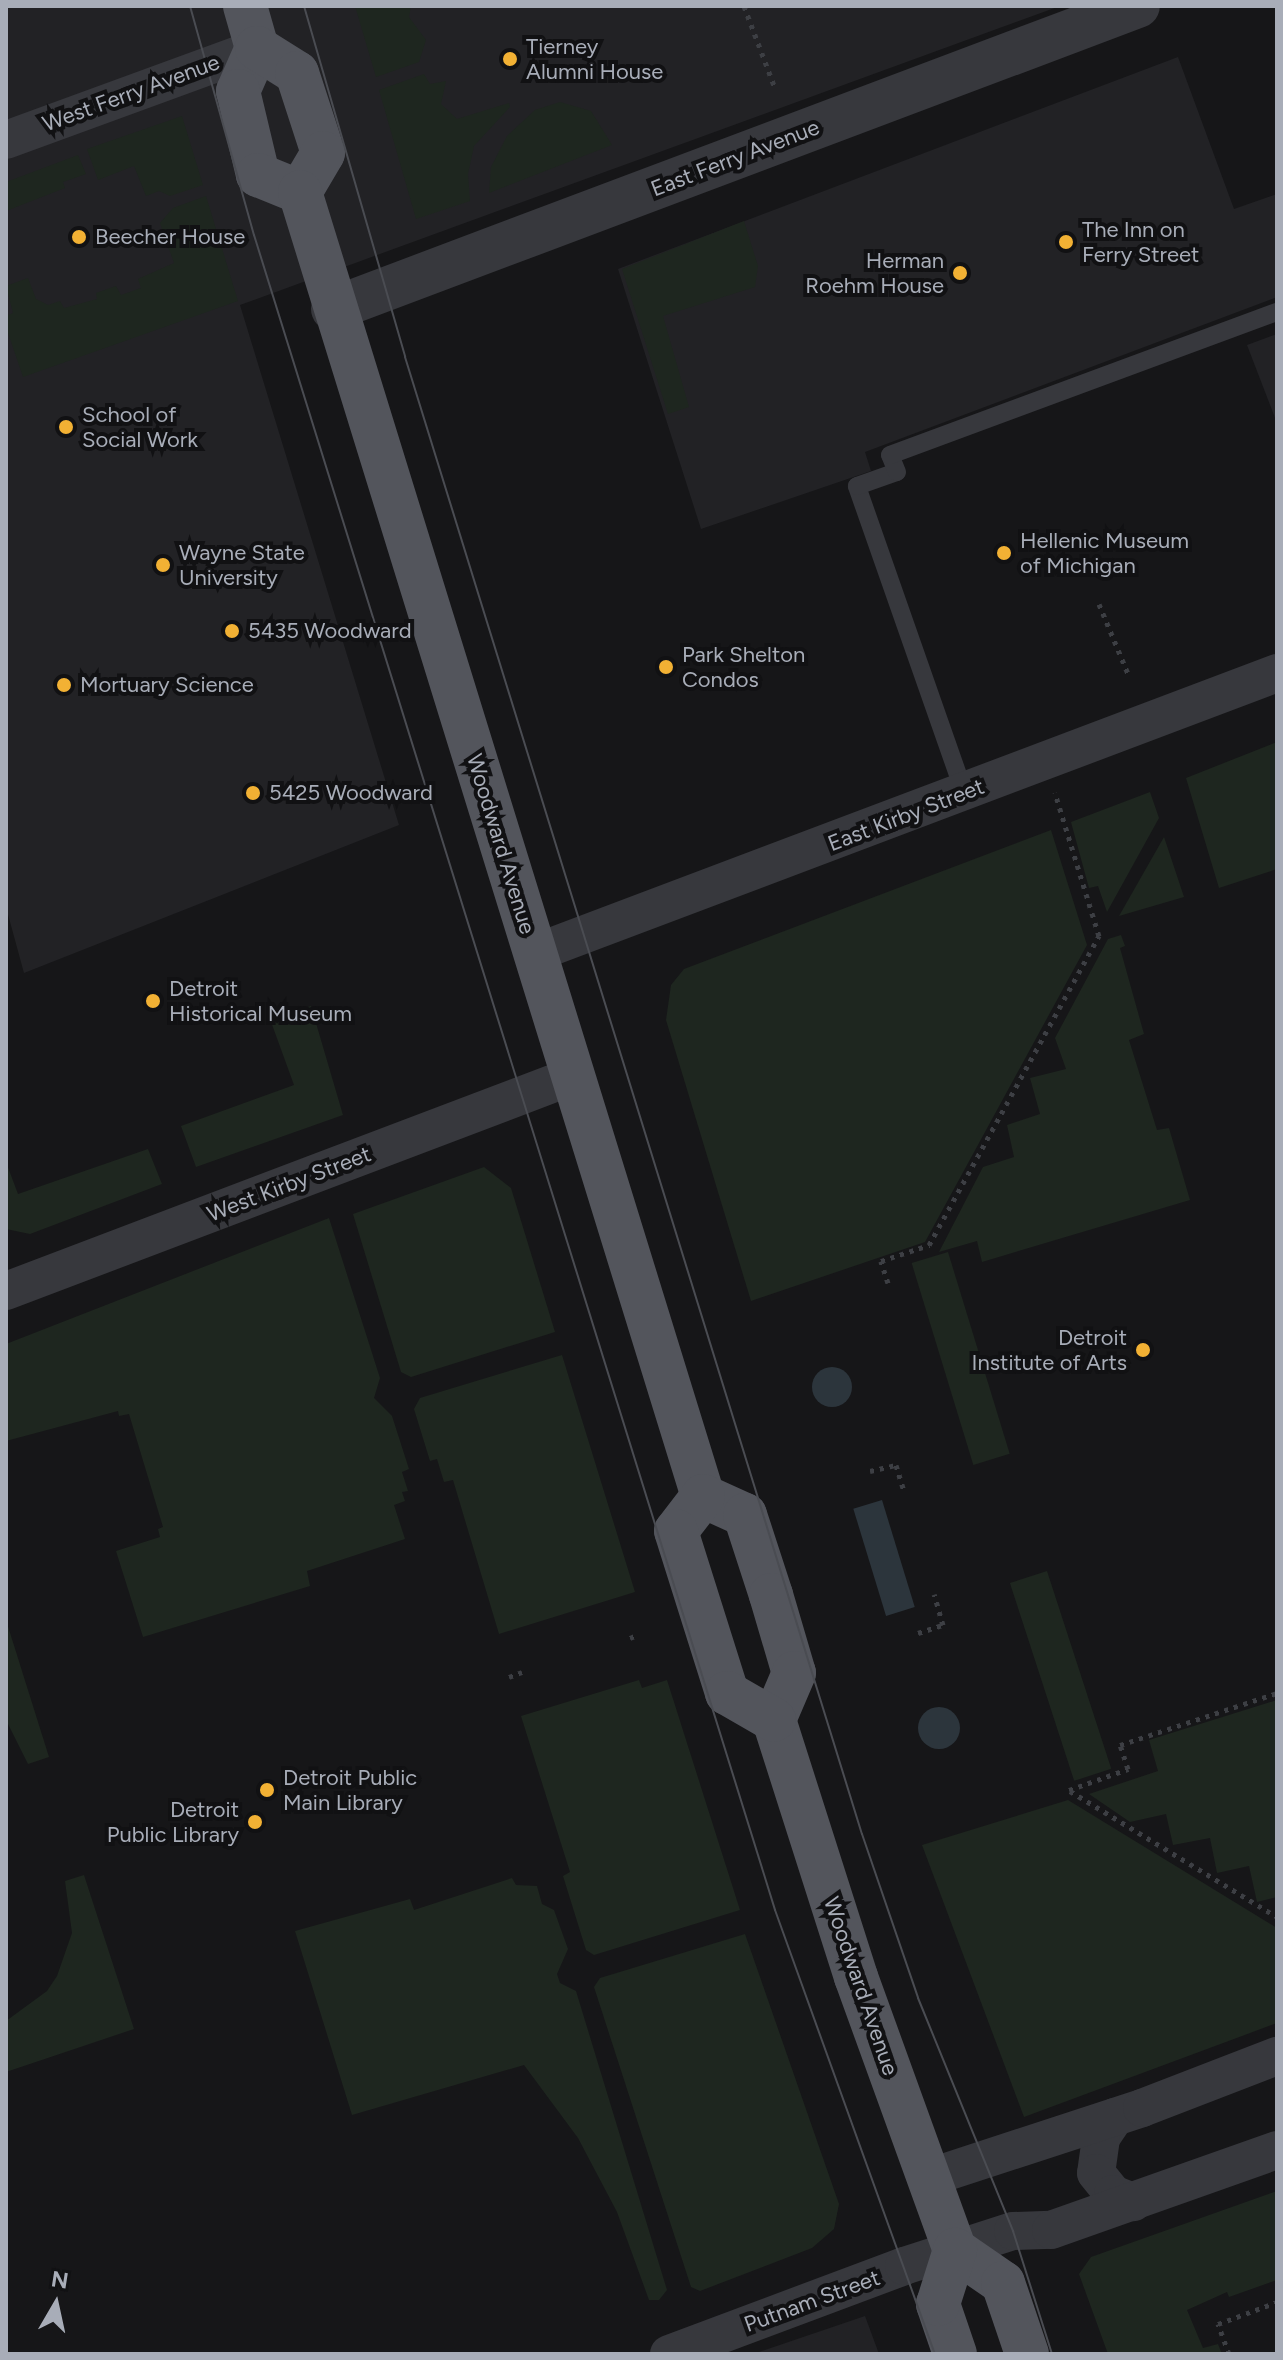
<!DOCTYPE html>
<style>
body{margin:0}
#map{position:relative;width:1283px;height:2360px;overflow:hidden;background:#161618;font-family:Figtree,sans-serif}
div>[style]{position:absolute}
.built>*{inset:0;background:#222225}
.green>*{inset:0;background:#1e261f;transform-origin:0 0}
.water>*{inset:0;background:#2c353c;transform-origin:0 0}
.round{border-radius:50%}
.path>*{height:5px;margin-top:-2.5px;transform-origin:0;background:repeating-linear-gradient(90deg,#3d3f44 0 4px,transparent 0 10px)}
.service>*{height:18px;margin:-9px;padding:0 9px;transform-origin:9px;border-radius:9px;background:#37383d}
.minor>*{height:38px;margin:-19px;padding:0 19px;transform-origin:19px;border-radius:19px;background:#37383d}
.tertiary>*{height:44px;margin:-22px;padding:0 22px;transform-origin:22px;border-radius:22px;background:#37383d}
.primary>*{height:44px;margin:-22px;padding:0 22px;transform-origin:22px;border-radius:22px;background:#53555c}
.tram>*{height:2px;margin:-1px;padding:0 1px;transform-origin:1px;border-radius:1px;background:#4a4c52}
.dots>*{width:22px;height:22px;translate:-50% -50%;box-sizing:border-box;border:4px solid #111113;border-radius:50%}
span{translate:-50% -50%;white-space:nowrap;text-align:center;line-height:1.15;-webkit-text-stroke:8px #111113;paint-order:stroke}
.poi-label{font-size:22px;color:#a8adb8}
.left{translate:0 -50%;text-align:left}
.right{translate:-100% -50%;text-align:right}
.street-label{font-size:22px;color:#a8adb8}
.frame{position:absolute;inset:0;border:8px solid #a8adb8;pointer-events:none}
.north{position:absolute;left:16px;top:2264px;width:80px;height:80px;-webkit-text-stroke:6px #111113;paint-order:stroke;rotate:9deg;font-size:22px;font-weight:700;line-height:32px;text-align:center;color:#a8adb8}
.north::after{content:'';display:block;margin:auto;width:28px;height:36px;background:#a8adb8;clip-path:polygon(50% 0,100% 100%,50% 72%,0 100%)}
</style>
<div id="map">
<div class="built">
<div style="clip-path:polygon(6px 6px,156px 8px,1060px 6px,240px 305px,399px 825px,24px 973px,6px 907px)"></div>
<div style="clip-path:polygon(1178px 57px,1234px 209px,1277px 194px,1277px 297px,865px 452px,871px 471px,701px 529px,618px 269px)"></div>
<div style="clip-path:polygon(1277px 334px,1277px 423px,1247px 345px)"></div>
<div style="clip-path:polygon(865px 2316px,879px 2354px,753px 2354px)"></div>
</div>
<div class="green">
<div style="clip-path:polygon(355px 6px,411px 6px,409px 17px,426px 40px,419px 62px,376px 77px)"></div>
<div style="clip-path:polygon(424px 74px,430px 84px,446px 81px,441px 104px,457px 119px,509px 103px,510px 107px,474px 146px,468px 174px,470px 201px,416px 219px,379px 90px)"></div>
<div style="clip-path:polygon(560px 102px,591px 111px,612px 145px,489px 193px,491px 167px,507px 136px,535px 110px)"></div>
<div style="clip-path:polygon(182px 116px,203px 185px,170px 196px,159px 191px,146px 196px,134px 166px,98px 180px,87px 149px)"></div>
<div style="clip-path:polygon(78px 155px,86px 174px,63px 182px,65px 188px,6px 211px,6px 182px)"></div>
<div style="clip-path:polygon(206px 196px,238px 301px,23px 377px,6px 327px,6px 316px,13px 313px,6px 286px,28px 278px,36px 299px,48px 305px,60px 301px,64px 308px,97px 299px,96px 293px,116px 286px,121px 295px,141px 288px,138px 279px,174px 263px,160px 223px,173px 208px)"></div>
<div style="clip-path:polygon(744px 221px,758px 266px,755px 287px,663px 316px,689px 407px,668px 414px,622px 269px)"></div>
<div style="clip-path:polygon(1277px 742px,1277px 869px,1219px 888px,1186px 778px)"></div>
<div style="clip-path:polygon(1150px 792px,1159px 818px,1107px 912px,1098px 886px,1089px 888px,1071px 822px)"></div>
<div style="clip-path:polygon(1051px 830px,1087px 945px,925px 1242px,751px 1301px,666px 1020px,671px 985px,684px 969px)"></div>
<div style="clip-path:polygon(1164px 837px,1184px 897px,1119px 916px)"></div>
<div style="clip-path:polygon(1121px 935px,1125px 946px,1120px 948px,1144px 1034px,1129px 1040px,1157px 1130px,1169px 1128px,1190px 1200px,982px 1262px,977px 1241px,939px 1252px,983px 1167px,1014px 1157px,1007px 1125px,1040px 1114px,1030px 1078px,1066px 1069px,1055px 1038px,1108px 939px)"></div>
<div style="clip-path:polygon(311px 1006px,343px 1115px,196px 1167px,181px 1126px,294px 1085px,270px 1019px)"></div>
<div style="clip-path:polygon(148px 1149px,162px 1184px,30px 1234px,6px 1229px,6px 1162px,18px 1194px)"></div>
<div style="clip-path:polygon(484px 1167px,511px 1188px,555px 1332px,411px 1377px,401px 1372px,353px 1214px)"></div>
<div style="clip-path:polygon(329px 1218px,380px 1378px,374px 1398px,392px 1416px,409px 1469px,402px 1472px,408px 1491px,402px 1492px,405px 1501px,394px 1505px,405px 1539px,307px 1571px,310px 1586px,143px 1637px,116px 1551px,160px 1537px,158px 1529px,163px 1527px,129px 1414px,119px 1416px,118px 1411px,6px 1441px,6px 1344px)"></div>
<div style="left:948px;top:1252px;width:211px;height:38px;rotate:73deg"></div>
<div style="clip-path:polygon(562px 1355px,635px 1592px,499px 1634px,453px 1480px,444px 1482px,437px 1459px,430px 1461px,414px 1409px,420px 1398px)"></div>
<div style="left:1047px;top:1571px;width:208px;height:39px;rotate:72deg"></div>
<div style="clip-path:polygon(6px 1620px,49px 1757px,28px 1764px,6px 1720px)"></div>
<div style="clip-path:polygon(639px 1680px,642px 1688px,667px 1680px,740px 1910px,594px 1955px,586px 1950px,563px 1876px,570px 1872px,521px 1716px)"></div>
<div style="clip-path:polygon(1277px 1700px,1277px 1897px,1257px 1902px,1249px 1866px,1217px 1873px,1210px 1838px,1173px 1845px,1166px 1814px,1130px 1822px,1089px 1794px,1158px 1771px,1149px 1740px)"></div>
<div style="clip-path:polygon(1068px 1800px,1277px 1928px,1277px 2023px,1024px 2117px,922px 1845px)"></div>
<div style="clip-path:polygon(84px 1875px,134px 2029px,6px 2072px,6px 2021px,47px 1991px,57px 1976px,72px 1933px,65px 1881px)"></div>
<div style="clip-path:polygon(512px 1878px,516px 1885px,537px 1886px,542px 1904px,554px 1910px,568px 1949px,557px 1974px,560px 1983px,576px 1991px,667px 2290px,659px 2300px,649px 2300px,617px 2212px,578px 2138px,524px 2065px,352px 2115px,295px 1931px,410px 1899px,414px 1910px)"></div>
<div style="clip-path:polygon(745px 1934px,839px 2204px,834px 2229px,812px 2248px,700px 2291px,691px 2287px,594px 1987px,600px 1978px)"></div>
<div style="clip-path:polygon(1277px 2191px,1277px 2280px,1229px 2297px,1227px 2292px,1187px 2310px,1203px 2348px,1218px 2344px,1222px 2354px,1108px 2354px,1079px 2274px,1091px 2257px)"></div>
</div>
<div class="water">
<div class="round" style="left:812px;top:1367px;width:40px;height:40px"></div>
<div style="left:882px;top:1500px;width:112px;height:30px;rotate:73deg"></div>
<div class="round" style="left:918px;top:1707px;width:42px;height:42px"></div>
</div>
<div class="path">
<div style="left:744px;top:6px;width:88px;rotate:69.3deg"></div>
<div style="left:1099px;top:604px;width:78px;rotate:67.4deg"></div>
<div style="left:888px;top:1283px;width:23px;rotate:-108deg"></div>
<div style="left:881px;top:1261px;width:51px;rotate:-18.4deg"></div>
<div style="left:929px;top:1245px;width:353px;rotate:-61.2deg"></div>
<div style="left:1099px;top:936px;width:150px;rotate:-107.1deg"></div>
<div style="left:870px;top:1471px;width:27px;rotate:-13deg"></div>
<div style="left:896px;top:1465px;width:27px;rotate:73deg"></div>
<div style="left:918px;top:1633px;width:26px;rotate:-18deg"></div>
<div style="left:943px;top:1625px;width:32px;rotate:-106deg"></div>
<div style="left:630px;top:1638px;width:8px;rotate:-23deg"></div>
<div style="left:509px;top:1677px;width:14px;rotate:-21deg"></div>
<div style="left:1069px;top:1790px;width:63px;rotate:-19.6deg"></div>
<div style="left:1128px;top:1769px;width:25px;rotate:-108deg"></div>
<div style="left:1120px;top:1745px;width:165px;rotate:-18.3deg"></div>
<div style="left:1070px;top:1791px;width:242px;rotate:31.3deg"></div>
<div style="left:1229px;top:2354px;width:32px;rotate:-110deg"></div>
<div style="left:1218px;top:2324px;width:63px;rotate:-20.4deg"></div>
</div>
<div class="service">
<div style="left:964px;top:792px;width:324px;rotate:-109.3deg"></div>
<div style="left:857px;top:486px;width:42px;rotate:-19.3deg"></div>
<div style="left:897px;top:472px;width:18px;rotate:-112deg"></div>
<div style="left:890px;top:455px;width:413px;rotate:-20.3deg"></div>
</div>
<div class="minor">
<div style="left:6px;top:140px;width:267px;rotate:-20.1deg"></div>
<div style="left:535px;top:953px;width:793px;rotate:-20.67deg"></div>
<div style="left:6px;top:1291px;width:606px;rotate:-20.77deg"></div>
<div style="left:1115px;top:2117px;width:25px;rotate:124deg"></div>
<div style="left:1101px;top:2138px;width:35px;rotate:98deg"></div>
<div style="left:1096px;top:2173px;width:27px;rotate:51deg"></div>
<div style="left:1113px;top:2194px;width:22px;rotate:22deg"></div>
<div style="left:928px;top:2178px;width:225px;rotate:-18.1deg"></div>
<div style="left:1142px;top:2108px;width:145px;rotate:-21.1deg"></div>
<div style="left:669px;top:2354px;width:251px;rotate:-20.5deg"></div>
<div style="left:904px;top:2266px;width:114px;rotate:-17.8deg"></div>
<div style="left:1013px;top:2231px;width:38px;rotate:-2deg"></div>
<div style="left:1051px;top:2230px;width:240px;rotate:-19.5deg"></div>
</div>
<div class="tertiary">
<div style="left:333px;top:309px;width:860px;rotate:-20.63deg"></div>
</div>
<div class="primary">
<div style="left:245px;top:6px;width:44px;rotate:74.1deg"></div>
<div style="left:257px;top:48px;width:47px;rotate:113.8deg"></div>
<div style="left:238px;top:91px;width:86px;rotate:76.6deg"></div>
<div style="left:258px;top:175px;width:45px;rotate:22deg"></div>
<div style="left:257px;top:48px;width:47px;rotate:32deg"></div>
<div style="left:297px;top:73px;width:84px;rotate:72deg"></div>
<div style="left:323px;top:153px;width:45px;rotate:120.5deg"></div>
<div style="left:300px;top:192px;width:1365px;rotate:72.83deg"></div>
<div style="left:703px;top:1496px;width:46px;rotate:24.3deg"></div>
<div style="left:745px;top:1515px;width:84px;rotate:72deg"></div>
<div style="left:771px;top:1595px;width:81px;rotate:73.6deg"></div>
<div style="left:794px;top:1673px;width:51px;rotate:113.1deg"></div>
<div style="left:774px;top:1720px;width:270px;rotate:72.3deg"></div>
<div style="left:856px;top:1977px;width:290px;rotate:70.1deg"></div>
<div style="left:955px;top:2250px;width:58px;rotate:34.5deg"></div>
<div style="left:1003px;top:2283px;width:75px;rotate:71.3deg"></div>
<div style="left:703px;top:1496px;width:44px;rotate:127.6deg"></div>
<div style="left:676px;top:1531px;width:170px;rotate:72.5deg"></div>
<div style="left:727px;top:1693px;width:54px;rotate:29.9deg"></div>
<div style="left:955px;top:2354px;width:53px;rotate:-108.8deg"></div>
<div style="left:938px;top:2304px;width:57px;rotate:-72.5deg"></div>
</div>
<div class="tram">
<div style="left:190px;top:6px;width:238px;rotate:74.4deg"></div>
<div style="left:254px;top:235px;width:1754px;rotate:72.72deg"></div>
<div style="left:775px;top:1910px;width:472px;rotate:70.2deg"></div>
<div style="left:304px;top:6px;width:365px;rotate:73.9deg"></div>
<div style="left:405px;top:357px;width:1546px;rotate:72.81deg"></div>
<div style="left:862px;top:1834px;width:173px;rotate:71.1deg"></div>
<div style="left:918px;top:1998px;width:252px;rotate:67.8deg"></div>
<div style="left:1013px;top:2231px;width:129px;rotate:72.4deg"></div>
</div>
<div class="dots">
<div style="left:510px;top:59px;background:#f2b134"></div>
<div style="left:79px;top:237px;background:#f2b134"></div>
<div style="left:1066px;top:242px;background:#f2b134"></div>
<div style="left:960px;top:273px;background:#f2b134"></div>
<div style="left:66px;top:427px;background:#f2b134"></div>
<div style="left:1004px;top:553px;background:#f2b134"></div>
<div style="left:163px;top:565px;background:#f2b134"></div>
<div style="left:232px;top:631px;background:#f2b134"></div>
<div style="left:666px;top:667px;background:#f2b134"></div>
<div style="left:64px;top:685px;background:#f2b134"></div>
<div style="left:253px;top:793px;background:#f2b134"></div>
<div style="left:153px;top:1001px;background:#f2b134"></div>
<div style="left:1143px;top:1350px;background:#f2b134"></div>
<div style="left:267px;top:1790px;background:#f2b134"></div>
<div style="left:255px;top:1822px;background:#f2b134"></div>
</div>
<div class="poi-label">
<span class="left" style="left:526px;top:59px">Tierney<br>Alumni House</span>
<span class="left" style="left:1082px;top:242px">The Inn on<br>Ferry Street</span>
<span class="left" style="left:95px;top:237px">Beecher House</span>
<span class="right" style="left:944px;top:273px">Herman<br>Roehm House</span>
<span class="left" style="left:82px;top:427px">School of<br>Social Work</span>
<span class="left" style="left:1020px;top:553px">Hellenic Museum<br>of Michigan</span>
<span class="left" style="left:179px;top:565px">Wayne State<br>University</span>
<span class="left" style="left:248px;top:631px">5435 Woodward</span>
<span class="left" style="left:682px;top:667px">Park Shelton<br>Condos</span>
<span class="left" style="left:80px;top:685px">Mortuary Science</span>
<span class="left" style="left:269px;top:793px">5425 Woodward</span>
<span class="left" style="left:169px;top:1001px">Detroit<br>Historical Museum</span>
<span class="right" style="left:1127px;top:1350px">Detroit<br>Institute of Arts</span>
<span class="left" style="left:283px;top:1790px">Detroit Public<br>Main Library</span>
<span class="right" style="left:239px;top:1822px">Detroit<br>Public Library</span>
</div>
<div class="street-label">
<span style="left:131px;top:93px;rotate:-20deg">West Ferry Avenue</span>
<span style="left:735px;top:158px;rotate:-21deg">East Ferry Avenue</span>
<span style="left:906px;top:815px;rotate:-21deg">East Kirby Street</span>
<span style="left:501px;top:844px;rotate:73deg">Woodward Avenue</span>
<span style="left:289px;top:1184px;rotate:-21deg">West Kirby Street</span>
<span style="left:861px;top:1986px;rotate:71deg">Woodward Avenue</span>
<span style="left:812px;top:2301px;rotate:-20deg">Putnam Street</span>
</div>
<div class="frame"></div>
<div class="north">N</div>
</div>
